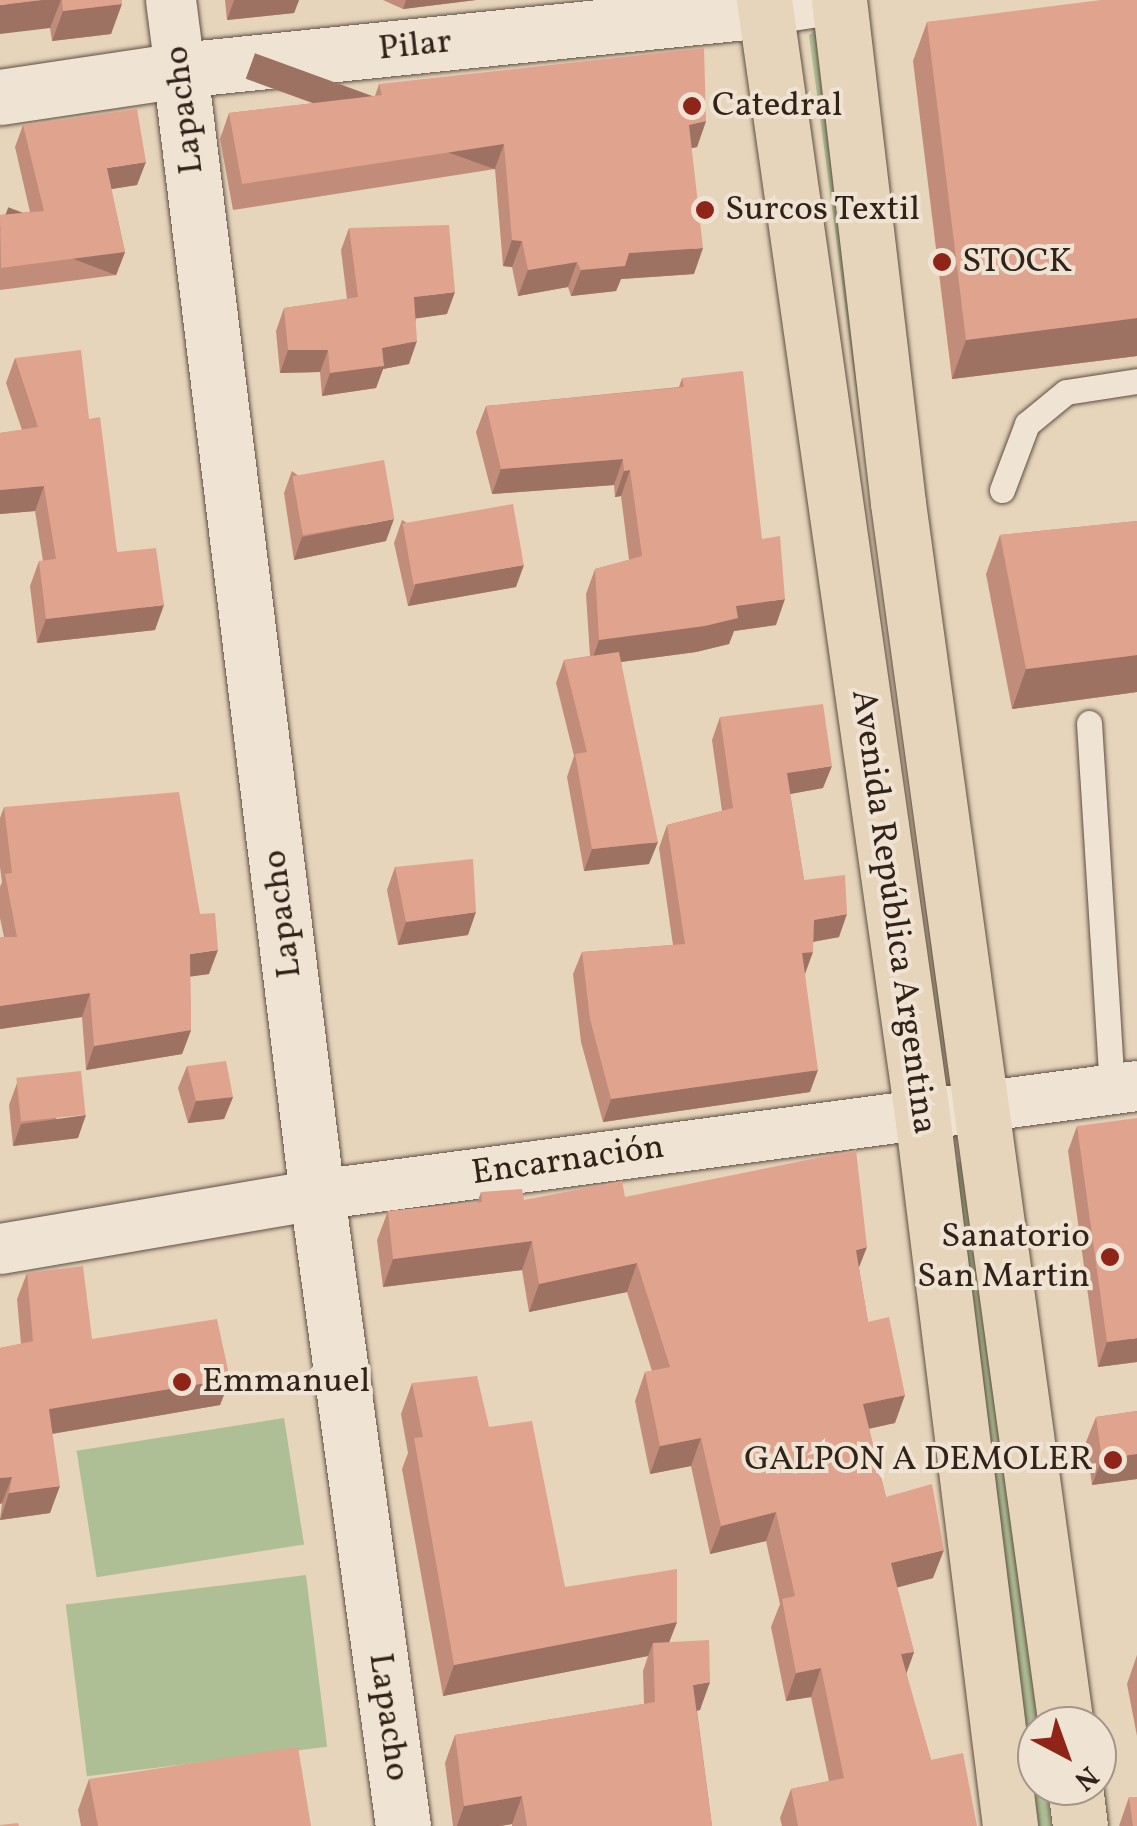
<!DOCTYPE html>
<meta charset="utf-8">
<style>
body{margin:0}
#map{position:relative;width:1137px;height:1826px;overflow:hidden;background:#e6d4bb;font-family:Vollkorn,serif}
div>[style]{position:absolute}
.green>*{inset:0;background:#aebe95;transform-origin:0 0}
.roads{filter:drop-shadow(0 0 2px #5f4f42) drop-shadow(0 0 2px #5f4f42)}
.lane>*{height:25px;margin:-12.5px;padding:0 12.5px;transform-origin:12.5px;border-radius:12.5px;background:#efe3d3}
.street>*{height:50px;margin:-25px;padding:0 25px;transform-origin:25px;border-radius:25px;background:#efe3d3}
.secondary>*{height:55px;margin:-27.5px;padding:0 27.5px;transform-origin:27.5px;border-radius:27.5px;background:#efe3d3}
.highway>*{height:55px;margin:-27.5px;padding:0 27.5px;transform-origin:27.5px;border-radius:27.5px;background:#e6d4bb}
.wall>*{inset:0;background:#c18c7a}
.shaded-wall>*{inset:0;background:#9d7263;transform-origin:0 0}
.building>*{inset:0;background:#e0a38e;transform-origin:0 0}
.dots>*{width:28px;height:28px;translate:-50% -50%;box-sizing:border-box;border:5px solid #efe3d3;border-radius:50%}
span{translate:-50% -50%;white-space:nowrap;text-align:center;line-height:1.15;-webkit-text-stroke:8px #efe3d3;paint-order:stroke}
.street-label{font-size:35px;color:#32231a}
.poi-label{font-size:35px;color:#32231a}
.left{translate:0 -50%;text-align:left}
.right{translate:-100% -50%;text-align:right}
.north{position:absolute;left:1017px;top:1706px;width:100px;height:100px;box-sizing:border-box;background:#efe3d3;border:2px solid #a39689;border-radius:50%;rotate:139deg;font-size:28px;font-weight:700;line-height:40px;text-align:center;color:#32231a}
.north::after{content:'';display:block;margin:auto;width:35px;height:45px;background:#8f2418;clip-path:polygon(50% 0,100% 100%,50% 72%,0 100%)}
</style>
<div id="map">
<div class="green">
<div style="clip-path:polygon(816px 30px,947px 1047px,944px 1047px,809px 35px)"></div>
<div style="clip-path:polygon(963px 1160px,1038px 1726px,1037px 1786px,1046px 1786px,1051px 1826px,1039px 1826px,955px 1164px)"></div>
<div style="left:284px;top:1418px;width:128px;height:210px;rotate:81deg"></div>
<div style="left:306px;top:1575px;width:173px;height:242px;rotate:83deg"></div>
</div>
<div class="roads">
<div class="lane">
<div style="left:1002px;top:490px;width:71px;rotate:-69.3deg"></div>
<div style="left:1027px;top:424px;width:50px;rotate:-39.4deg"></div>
<div style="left:1066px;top:392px;width:72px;rotate:-8.8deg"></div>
<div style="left:1089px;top:723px;width:367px;rotate:86.4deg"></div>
</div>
<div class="street">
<div style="left:171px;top:0;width:71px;rotate:82.7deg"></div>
<div style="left:765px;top:10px;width:66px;rotate:-8.7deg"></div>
<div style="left:0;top:1249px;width:322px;rotate:-9.7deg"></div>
<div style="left:317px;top:1195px;width:827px;rotate:-7.57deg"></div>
</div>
<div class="secondary">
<div style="left:180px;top:70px;width:1133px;rotate:83.06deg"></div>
<div style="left:317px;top:1195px;width:637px;rotate:82.24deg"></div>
<div style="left:0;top:97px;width:182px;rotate:-8.5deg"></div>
<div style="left:180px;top:70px;width:588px;rotate:-5.86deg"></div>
</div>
<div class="highway">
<div style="left:764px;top:0;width:1125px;rotate:81.93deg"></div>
<div style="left:922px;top:1114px;width:717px;rotate:82.95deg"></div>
<div style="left:839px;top:0;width:506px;rotate:83.31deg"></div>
<div style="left:898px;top:503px;width:1234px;rotate:82.18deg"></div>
<div style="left:1075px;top:1786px;width:40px;rotate:82.9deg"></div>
</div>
</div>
<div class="wall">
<div style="clip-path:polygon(0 0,122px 0,111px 34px,52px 41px,50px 28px)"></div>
<div style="clip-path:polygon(225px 0,299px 0,294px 13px,227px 20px)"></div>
<div style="clip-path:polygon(383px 0,476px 0,403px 9px)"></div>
<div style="clip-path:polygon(1137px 0,1137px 356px,952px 379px,913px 61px,927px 22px)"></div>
<div style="clip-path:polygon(379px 84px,706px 121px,697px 147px,691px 148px,694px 274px,621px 279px,616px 291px,571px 296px,568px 287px,518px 296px,512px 267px,503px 266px,495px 169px,233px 210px,220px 139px,229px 113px,375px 96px)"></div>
<div style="clip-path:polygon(23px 125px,137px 185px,111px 189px,125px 252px,116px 275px,0 290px,0 215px,30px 212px,15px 147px)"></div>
<div style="clip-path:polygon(349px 228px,447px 314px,416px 318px,409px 364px,383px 369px,376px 388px,322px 396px,320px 372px,280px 373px,276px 331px,284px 308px,347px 299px,341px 250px)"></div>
<div style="clip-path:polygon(15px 358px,89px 419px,117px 552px,155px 630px,37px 643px,30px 586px,39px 561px,43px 561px,35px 511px,0 514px,0 433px,22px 430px,6px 383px)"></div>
<div style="clip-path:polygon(682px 378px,762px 539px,776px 625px,734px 631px,729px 644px,696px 652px,621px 662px,649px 864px,584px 871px,567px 777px,574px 756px,556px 683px,564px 660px,590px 656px,586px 594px,595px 569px,629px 560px,621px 496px,615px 497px,614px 485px,492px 494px,476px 432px,486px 406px,679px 387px)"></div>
<div style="clip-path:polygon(292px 471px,386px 541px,294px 560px,284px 493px)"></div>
<div style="clip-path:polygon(402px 520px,516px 587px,408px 606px,394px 543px)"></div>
<div style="clip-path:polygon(1137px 521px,1137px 692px,1012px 709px,986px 574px,1000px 535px)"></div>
<div style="clip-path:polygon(720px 717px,823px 788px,790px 794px,804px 880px,839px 937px,813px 942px,805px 973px,810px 1092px,603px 1122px,581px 1042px,573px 974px,582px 952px,673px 945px,659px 848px,667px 825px,722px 811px,712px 740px)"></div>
<div style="clip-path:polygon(4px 807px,209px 974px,190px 976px,191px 1030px,182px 1054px,86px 1070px,82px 1017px,0 1029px,0 937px,4px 937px,0 918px,0 887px,2px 882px,0 867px,0 818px)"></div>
<div style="clip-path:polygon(395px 867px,468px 935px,398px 945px,387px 890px)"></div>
<div style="clip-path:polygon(187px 1066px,233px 1097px,224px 1119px,188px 1123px,178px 1088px)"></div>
<div style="clip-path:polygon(17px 1083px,78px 1138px,13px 1146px,9px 1105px)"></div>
<div style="clip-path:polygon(1077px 1126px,1137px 1362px,1098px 1367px,1068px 1151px)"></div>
<div style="clip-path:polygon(481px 1192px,524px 1200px,625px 1197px,859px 1268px,868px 1322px,895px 1423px,869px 1429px,886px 1497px,933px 1578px,897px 1587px,914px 1652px,906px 1674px,931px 1760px,977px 1826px,782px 1826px,780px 1818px,791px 1789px,829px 1781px,811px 1697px,786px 1701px,771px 1627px,780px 1604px,766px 1541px,710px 1554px,691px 1466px,650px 1474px,635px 1401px,645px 1372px,652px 1371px,627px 1292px,529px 1312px,522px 1270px,383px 1287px,377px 1240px,388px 1211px,477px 1203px)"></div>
<div style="clip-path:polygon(27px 1273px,92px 1339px,230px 1379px,220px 1405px,52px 1434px,50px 1513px,0 1520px,2px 1503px,0 1504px,0 1348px,21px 1344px,17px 1299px)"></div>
<div style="clip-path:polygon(412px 1383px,489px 1427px,565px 1587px,677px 1622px,669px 1642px,700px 1710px,697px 1711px,712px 1826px,512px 1826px,512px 1824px,500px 1826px,453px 1826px,445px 1763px,455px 1735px,644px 1704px,643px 1671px,648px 1656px,443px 1696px,402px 1469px,408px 1453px,401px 1414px)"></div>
<div style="clip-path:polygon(1137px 1411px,1137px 1479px,1092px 1485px,1086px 1442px,1096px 1417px)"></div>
<div style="clip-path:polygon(1137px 1655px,1137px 1736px,1127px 1684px)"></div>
<div style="clip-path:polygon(89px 1779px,311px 1826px,81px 1826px,78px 1810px)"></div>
<div style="clip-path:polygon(1129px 1797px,1137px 1826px,1119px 1826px)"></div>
</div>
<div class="shaded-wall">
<div style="clip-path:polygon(42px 0,61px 0,50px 28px,0 34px,0 5px)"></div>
<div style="clip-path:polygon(234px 0,299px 0,294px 13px,227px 20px)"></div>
<div style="clip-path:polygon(406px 0,476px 0,403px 9px)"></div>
<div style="clip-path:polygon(122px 4px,111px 34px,52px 41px,63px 11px)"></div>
<div style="clip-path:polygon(706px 121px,697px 147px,679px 151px,689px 125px)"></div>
<div style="left:504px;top:144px;width:27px;height:265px;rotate:110deg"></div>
<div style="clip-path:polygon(146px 162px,137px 185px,99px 191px,107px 168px)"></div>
<div style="clip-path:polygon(512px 240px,522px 241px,512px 267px,503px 266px)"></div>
<div style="clip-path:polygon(703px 248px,694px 274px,621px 279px,616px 291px,571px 296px,581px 270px,629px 253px)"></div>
<div style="left:125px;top:252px;width:25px;height:125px;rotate:111deg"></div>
<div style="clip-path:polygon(577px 262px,568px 287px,518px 296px,528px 270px)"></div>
<div style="clip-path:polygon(455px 292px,447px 314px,406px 320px,414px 297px)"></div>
<div style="clip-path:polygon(1137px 318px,1137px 356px,952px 379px,966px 340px)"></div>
<div style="clip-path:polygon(417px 341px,409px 364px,383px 369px,376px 388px,322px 396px,330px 373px,382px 348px)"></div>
<div style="clip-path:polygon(288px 350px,328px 350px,320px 372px,280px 373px)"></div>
<div style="clip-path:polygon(623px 459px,614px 485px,492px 494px,501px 469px)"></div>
<div style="clip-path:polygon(630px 470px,621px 496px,615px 497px,624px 471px)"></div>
<div style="clip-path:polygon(44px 486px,35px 511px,0 514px,0 490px)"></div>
<div style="clip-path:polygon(394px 519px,386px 541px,294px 560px,302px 537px)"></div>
<div style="clip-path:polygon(524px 565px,516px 587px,408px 606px,416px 583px)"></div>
<div style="clip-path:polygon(785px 599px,776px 625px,734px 631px,729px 644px,696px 652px,590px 666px,599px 640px,736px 606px)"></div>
<div style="clip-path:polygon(164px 605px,155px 630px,37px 643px,46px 619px)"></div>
<div style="clip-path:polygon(1137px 655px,1137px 692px,1012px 709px,1026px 669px)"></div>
<div style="clip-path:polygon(832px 766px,823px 788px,779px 796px,787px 773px)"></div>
<div style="clip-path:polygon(658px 842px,649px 864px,584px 871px,592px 849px)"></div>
<div style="clip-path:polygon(476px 912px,468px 935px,398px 945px,406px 922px)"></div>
<div style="clip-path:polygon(847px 914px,839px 937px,806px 943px,814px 920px)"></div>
<div style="clip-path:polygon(218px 950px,209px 974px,181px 978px,190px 954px)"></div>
<div style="clip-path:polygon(813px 952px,805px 974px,802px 953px)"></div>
<div style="clip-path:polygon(90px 993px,82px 1017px,0 1029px,0 1006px)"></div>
<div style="clip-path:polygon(191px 1030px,182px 1054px,86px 1070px,94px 1046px)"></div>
<div style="clip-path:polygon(818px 1070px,810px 1092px,603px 1122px,611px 1099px)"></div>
<div style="clip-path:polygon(233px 1097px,224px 1119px,188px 1123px,196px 1101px)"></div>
<div style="clip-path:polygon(86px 1115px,78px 1138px,13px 1146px,21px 1124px)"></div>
<div style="clip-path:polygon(532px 1241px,522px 1270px,383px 1287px,393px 1259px)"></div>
<div style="clip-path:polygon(867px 1247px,856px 1275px,856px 1250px)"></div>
<div style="clip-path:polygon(637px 1263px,627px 1292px,529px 1312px,539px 1284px)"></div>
<div style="clip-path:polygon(1137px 1338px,1137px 1362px,1098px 1367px,1107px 1342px)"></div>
<div style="clip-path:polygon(230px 1379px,220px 1405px,39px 1436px,49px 1409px)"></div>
<div style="clip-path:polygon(905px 1395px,895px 1423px,852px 1432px,863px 1404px)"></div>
<div style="clip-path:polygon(701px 1438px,691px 1466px,650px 1474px,660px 1446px)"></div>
<div style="clip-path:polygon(1137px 1454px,1137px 1479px,1092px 1485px,1102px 1459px)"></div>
<div style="clip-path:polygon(12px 1477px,2px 1503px,0 1504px,0 1478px)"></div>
<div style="clip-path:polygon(60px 1486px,50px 1513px,0 1520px,9px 1493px)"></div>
<div style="clip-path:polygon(776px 1512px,766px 1541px,710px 1554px,721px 1526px)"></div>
<div style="clip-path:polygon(944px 1550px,933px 1578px,880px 1592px,891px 1563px)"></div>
<div style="clip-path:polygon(677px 1622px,665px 1653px,653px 1643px,648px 1656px,443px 1696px,454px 1665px)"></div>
<div style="clip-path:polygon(914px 1652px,904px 1680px,901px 1654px)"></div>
<div style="clip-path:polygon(821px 1668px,811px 1697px,786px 1701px,796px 1673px)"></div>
<div style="clip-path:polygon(710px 1682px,700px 1710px,683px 1713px,693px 1685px)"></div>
<div style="clip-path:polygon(522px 1796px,512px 1824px,500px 1826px,457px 1826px,464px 1806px)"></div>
</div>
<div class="building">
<div style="clip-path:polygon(0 0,42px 0,0 5px)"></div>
<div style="clip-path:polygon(62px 0,122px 0,122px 4px,63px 11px)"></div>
<div style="clip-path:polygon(1101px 0,1137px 0,1137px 318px,966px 340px,927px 22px)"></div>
<div style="clip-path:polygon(704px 48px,706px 121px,689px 125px,703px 248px,629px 253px,625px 266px,581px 270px,577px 262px,528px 270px,522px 241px,512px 240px,504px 144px,242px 184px,229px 113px,382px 95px,379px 84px)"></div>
<div style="clip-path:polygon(137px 109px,146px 162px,107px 168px,125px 252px,1px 268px,0 215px,44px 211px,23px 125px)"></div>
<div style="clip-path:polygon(449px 225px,455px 292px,414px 297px,417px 341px,382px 348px,384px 366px,330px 373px,328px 350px,288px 350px,284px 308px,358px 297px,349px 228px)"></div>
<div style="clip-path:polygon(81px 350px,89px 419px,100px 417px,117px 552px,156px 548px,164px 605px,46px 619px,39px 561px,56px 559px,44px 486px,0 490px,0 433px,38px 427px,15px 358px)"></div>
<div style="clip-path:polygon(743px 371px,762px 539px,780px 536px,785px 599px,736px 606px,738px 618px,705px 626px,599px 640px,595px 569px,642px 556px,630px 470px,624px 471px,623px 459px,501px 469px,486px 406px,684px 387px,682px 378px)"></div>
<div style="left:384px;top:460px;width:60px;height:93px;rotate:80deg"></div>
<div style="left:513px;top:504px;width:62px;height:112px;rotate:80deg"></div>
<div style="clip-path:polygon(1137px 521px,1137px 655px,1026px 669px,1000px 535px)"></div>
<div style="clip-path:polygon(619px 652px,658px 842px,592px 849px,575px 754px,587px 752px,564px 660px)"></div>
<div style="clip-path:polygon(823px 704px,832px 766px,787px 773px,804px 880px,845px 875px,847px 914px,814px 920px,813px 952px,802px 953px,818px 1070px,611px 1099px,590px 1019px,582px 952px,685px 944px,667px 825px,733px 808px,720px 717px)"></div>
<div style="clip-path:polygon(179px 792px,200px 914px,215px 913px,218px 950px,190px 954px,191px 1030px,94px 1046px,90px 993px,0 1006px,0 937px,17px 937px,5px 874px,12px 873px,4px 807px)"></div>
<div style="clip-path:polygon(473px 859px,476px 912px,406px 922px,395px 867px)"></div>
<div style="clip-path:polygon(226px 1061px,233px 1097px,196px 1101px,187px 1066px)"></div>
<div style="left:81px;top:1071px;width:44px;height:65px;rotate:84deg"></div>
<div style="clip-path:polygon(1137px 1118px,1137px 1338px,1107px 1342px,1077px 1126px)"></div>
<div style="clip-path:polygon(856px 1150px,867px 1247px,856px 1250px,868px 1322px,889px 1317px,905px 1395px,863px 1404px,886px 1497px,932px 1484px,944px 1550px,891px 1563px,914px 1652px,901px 1654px,931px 1760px,963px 1753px,977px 1826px,798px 1826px,791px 1789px,844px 1778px,821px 1668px,796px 1673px,782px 1599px,795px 1596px,776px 1512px,721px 1526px,701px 1438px,660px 1446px,645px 1372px,670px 1367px,637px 1263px,539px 1284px,532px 1241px,393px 1259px,388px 1211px,482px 1202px,481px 1192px,522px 1189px,524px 1200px,622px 1181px,625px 1197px)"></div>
<div style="clip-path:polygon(83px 1266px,92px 1339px,217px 1319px,230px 1379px,49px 1409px,60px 1486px,9px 1493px,12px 1477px,0 1478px,0 1348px,33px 1341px,27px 1273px)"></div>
<div style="clip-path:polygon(477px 1376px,489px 1427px,532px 1421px,565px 1587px,677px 1569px,677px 1622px,454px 1665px,414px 1438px,423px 1437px,412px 1383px)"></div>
<div style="clip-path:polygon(1137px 1411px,1137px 1454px,1102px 1459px,1096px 1417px)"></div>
<div style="clip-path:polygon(709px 1640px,710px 1682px,693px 1685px,712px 1826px,527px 1826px,522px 1796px,464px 1806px,455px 1735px,655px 1702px,653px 1643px)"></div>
<div style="clip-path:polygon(298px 1747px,311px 1826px,98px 1826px,89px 1779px)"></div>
<div style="clip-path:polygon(1129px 1797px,1137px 1797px,1137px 1826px,1133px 1826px)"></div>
<div style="clip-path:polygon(18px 1823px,19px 1826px,0 1826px,0 1825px)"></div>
</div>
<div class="dots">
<div style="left:692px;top:106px;background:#8f2418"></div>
<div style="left:705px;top:210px;background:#8f2418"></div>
<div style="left:942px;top:262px;background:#8f2418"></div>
<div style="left:1110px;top:1257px;background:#8f2418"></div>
<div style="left:182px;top:1382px;background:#8f2418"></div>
<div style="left:1113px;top:1460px;background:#8f2418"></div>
</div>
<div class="street-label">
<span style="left:415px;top:46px;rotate:-6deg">Pilar</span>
<span style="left:185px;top:110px;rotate:-97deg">Lapacho</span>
<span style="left:893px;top:912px;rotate:82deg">Avenida República Argentina</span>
<span style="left:283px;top:914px;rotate:-97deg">Lapacho</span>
<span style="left:568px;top:1161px;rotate:-8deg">Encarnación</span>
<span style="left:388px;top:1717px;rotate:82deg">Lapacho</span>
</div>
<div class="poi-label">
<span class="left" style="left:712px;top:106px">Catedral</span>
<span class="left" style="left:725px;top:210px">Surcos Textil</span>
<span class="left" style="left:962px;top:262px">STOCK</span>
<span class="right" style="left:1090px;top:1257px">Sanatorio<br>San Martin</span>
<span class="left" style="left:202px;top:1382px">Emmanuel</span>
<span class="right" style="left:1093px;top:1460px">GALPON A DEMOLER</span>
</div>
<div class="north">N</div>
</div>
